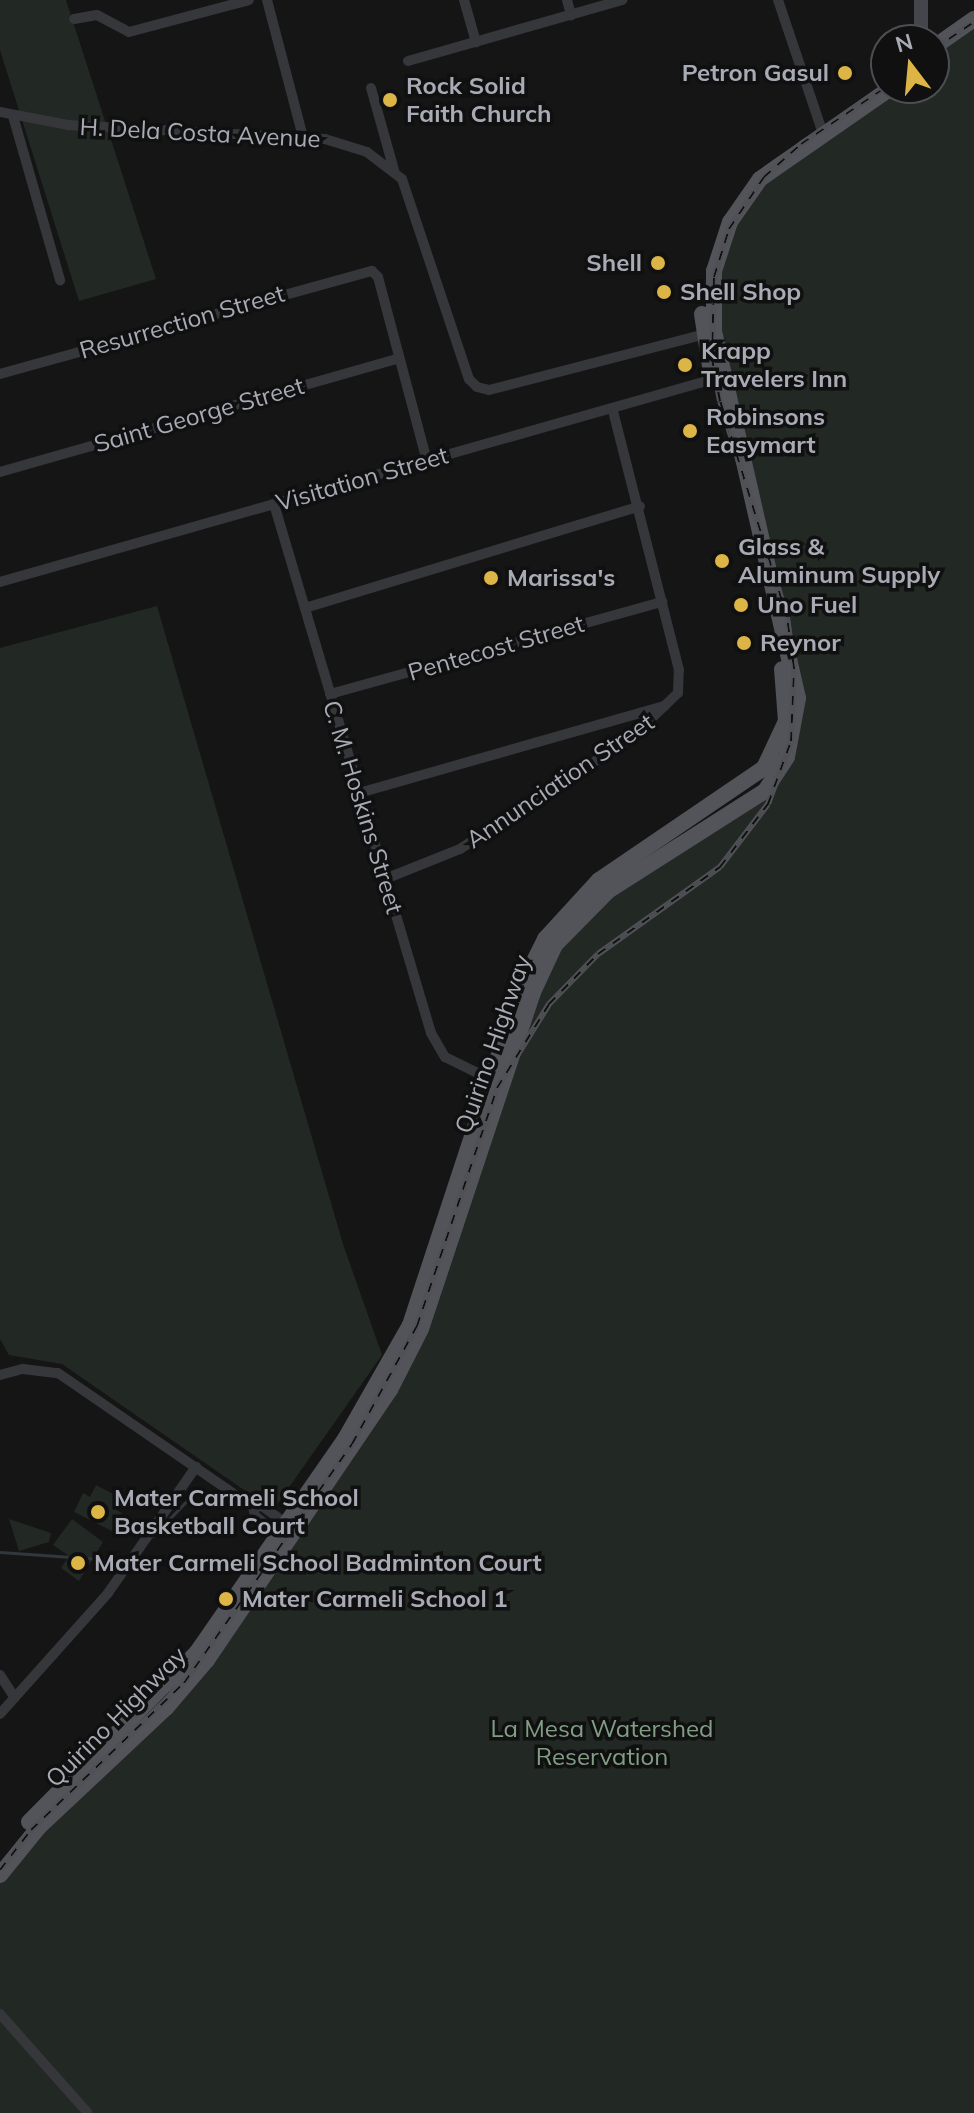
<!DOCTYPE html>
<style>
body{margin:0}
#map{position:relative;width:974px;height:2113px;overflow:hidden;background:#151516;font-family:Mulish,sans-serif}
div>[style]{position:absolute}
.green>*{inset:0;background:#222823}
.stream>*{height:3px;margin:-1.5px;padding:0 1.5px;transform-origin:1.5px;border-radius:1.5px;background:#30373e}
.street>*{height:10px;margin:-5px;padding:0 5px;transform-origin:5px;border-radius:5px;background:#36373b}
.secondary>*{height:14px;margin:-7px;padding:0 7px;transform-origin:7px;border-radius:7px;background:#45464b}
.primary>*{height:16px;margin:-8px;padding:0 8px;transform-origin:8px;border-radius:8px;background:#53545a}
.rail>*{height:6px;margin-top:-3px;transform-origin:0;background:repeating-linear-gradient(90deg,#101011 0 9px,#505156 0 18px);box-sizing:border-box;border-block:2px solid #505156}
.dots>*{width:22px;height:22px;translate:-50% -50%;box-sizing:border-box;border:4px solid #101011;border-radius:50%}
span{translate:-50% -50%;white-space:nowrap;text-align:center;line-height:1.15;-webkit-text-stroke:7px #101011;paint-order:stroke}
.poi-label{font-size:24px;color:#a8abb5;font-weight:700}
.right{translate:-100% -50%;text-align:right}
.left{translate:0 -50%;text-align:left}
.street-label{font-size:24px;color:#a8abb5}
.park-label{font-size:24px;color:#819e85}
.north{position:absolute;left:870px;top:24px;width:80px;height:80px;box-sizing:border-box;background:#101011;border:2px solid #4d4e53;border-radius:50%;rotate:344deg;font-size:22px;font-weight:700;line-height:32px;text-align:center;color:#a8abb5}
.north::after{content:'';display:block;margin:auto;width:28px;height:36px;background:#ddb547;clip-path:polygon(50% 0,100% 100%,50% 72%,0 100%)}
</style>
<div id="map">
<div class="green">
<div style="clip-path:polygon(0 0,66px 0,156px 279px,79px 301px,0 50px)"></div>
<div style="clip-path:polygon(974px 25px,974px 2113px,0 2113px,0 1875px,166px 1708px,356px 1445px,533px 992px,568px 928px,761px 787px,782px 757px,793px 698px,707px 288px,756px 177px,774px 159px,886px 84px,886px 88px,934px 88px,934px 52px)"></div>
<div style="clip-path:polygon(157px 606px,343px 1244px,382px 1355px,273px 1510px,62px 1364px,9px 1355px,0 1339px,0 648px)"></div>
<div style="clip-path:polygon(96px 1485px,119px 1497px,113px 1508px,122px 1513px,112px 1531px,74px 1512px,83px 1493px,90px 1497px)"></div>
<div style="clip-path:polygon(9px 1519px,51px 1533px,49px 1542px,19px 1551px)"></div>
<div style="clip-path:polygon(72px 1519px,103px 1542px,79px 1581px,61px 1568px,69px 1556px,53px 1545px)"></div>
</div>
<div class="stream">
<div style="left:153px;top:1536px;width:62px;rotate:-46.3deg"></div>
<div style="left:0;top:1552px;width:128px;rotate:4deg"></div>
</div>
<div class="street">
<div style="left:267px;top:0;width:142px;rotate:75.3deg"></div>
<div style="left:464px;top:0;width:44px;rotate:74.1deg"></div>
<div style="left:567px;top:0;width:16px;rotate:75deg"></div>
<div style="left:778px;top:0;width:141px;rotate:71.4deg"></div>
<div style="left:74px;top:19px;width:23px;rotate:-10deg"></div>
<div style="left:97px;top:15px;width:36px;rotate:28deg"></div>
<div style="left:129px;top:32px;width:124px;rotate:-14.9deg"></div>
<div style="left:408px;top:61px;width:223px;rotate:-15.9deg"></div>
<div style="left:371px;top:88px;width:85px;rotate:74.3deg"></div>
<div style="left:0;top:112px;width:69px;rotate:10.8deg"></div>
<div style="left:68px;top:125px;width:257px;rotate:3.1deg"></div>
<div style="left:325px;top:139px;width:44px;rotate:17.2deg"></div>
<div style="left:367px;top:152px;width:44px;rotate:37.6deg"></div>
<div style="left:402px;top:179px;width:211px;rotate:71.5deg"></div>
<div style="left:469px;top:379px;width:11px;rotate:45deg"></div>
<div style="left:477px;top:387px;width:12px;rotate:14deg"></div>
<div style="left:489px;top:390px;width:227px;rotate:-14.5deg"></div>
<div style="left:13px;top:116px;width:171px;rotate:74deg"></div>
<div style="left:0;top:374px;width:386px;rotate:-15.5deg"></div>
<div style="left:372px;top:271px;width:8px;rotate:45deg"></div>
<div style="left:378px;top:277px;width:190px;rotate:75.1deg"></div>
<div style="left:0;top:472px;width:415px;rotate:-15.9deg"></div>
<div style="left:274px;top:504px;width:552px;rotate:73.47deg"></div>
<div style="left:431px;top:1033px;width:28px;rotate:60deg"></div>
<div style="left:445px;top:1057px;width:55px;rotate:26.1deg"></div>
<div style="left:0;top:582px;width:753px;rotate:-15.88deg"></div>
<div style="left:305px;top:608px;width:350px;rotate:-16.9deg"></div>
<div style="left:330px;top:694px;width:345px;rotate:-15.5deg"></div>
<div style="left:359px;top:793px;width:318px;rotate:-15.9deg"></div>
<div style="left:385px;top:879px;width:81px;rotate:-21.8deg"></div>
<div style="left:460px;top:849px;width:204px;rotate:-33deg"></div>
<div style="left:631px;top:738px;width:65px;rotate:-43.8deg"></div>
<div style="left:678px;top:693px;width:23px;rotate:-88deg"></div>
<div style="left:679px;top:670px;width:270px;rotate:-104.3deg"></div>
<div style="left:0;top:1375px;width:24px;rotate:-15deg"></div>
<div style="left:23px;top:1369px;width:35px;rotate:7deg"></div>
<div style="left:58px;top:1373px;width:237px;rotate:34.5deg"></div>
<div style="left:253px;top:1507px;width:9px;rotate:77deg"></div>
<div style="left:255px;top:1516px;width:34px;rotate:37deg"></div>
<div style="left:253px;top:1507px;width:9px;rotate:-6deg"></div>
<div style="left:262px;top:1506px;width:32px;rotate:36deg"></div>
<div style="left:0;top:1675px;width:27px;rotate:57deg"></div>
<div style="left:0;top:1714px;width:162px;rotate:-48.2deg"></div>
<div style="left:108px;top:1593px;width:154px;rotate:-55.1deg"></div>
<div style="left:0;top:2014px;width:132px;rotate:48.4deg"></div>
</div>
<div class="secondary">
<div style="left:921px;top:40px;width:40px;rotate:-90deg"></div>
</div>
<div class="primary">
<div style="left:934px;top:47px;width:49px;rotate:-35deg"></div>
<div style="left:702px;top:314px;width:53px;rotate:81.3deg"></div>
<div style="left:29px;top:1822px;width:239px;rotate:-45.3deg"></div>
<div style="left:197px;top:1652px;width:259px;rotate:-55.2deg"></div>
<div style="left:345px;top:1439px;width:131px;rotate:-60.3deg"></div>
<div style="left:410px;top:1325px;width:356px;rotate:-71.8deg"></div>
<div style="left:521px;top:987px;width:54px;rotate:-63.4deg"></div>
<div style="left:545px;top:939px;width:80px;rotate:-47.5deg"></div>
<div style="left:599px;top:880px;width:199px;rotate:-34.2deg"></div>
<div style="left:764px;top:768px;width:52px;rotate:-64.9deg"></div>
<div style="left:786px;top:721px;width:52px;rotate:-94.4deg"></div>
<div style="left:0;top:1875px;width:60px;rotate:-51deg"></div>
<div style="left:38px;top:1828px;width:175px;rotate:-43.2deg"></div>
<div style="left:166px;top:1708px;width:63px;rotate:-49.5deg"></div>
<div style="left:207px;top:1660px;width:326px;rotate:-55.9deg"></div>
<div style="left:390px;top:1390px;width:68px;rotate:-63.1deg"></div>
<div style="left:421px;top:1329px;width:355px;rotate:-71.6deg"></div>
<div style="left:533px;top:992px;width:52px;rotate:-64.9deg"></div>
<div style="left:555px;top:945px;width:76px;rotate:-45.5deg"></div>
<div style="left:608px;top:891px;width:186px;rotate:-32.5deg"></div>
<div style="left:765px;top:791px;width:40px;rotate:-57.1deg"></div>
<div style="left:787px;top:757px;width:60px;rotate:-79.4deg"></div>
<div style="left:798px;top:698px;width:376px;rotate:-102.9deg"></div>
<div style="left:714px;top:332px;width:61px;rotate:-90deg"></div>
<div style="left:714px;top:271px;width:52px;rotate:-71.9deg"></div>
<div style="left:730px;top:222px;width:52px;rotate:-55.1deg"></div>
<div style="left:760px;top:179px;width:160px;rotate:-34.8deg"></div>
</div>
<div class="rail">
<div style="left:934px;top:49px;width:48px;rotate:-34deg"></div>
<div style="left:0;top:1870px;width:51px;rotate:-52.2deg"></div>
<div style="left:31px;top:1830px;width:212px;rotate:-43.9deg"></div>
<div style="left:184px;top:1683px;width:292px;rotate:-54.9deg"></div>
<div style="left:352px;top:1444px;width:135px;rotate:-61.2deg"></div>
<div style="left:417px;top:1326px;width:251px;rotate:-71.4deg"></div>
<div style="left:497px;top:1088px;width:99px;rotate:-58.2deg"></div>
<div style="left:549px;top:1004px;width:70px;rotate:-45.6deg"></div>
<div style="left:598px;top:954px;width:150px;rotate:-35.5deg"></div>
<div style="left:720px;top:867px;width:79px;rotate:-52.7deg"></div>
<div style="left:768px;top:804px;width:67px;rotate:-69.9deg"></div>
<div style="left:791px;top:741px;width:73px;rotate:-87.6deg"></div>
<div style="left:794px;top:668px;width:51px;rotate:-97.8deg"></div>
<div style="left:787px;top:617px;width:226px;rotate:-107.2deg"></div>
<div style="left:720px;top:401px;width:43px;rotate:-100.8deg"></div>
<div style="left:712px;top:359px;width:82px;rotate:-88.6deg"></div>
<div style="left:714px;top:277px;width:50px;rotate:-72.6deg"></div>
<div style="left:729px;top:229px;width:63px;rotate:-56.1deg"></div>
<div style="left:764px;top:177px;width:50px;rotate:-41.7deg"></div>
<div style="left:801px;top:144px;width:102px;rotate:-33.8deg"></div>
</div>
<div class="dots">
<div style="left:845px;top:73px;background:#ddb547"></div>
<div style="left:390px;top:100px;background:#ddb547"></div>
<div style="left:658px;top:263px;background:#ddb547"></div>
<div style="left:664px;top:292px;background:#ddb547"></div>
<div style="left:685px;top:365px;background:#ddb547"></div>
<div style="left:690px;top:431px;background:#ddb547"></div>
<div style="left:722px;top:561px;background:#ddb547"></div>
<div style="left:491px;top:578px;background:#ddb547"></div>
<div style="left:741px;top:605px;background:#ddb547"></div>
<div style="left:744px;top:643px;background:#ddb547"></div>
<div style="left:98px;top:1512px;background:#ddb547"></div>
<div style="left:78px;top:1563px;background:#ddb547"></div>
<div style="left:226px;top:1599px;background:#ddb547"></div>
</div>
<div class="poi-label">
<span class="right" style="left:829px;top:73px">Petron Gasul</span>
<span class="left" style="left:406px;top:100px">Rock Solid<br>Faith Church</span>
<span class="right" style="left:642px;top:263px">Shell</span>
<span class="left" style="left:680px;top:292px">Shell Shop</span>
<span class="left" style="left:701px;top:365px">Krapp<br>Travelers Inn</span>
<span class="left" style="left:706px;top:431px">Robinsons<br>Easymart</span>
<span class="left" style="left:738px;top:561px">Glass &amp;<br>Aluminum Supply</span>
<span class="left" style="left:507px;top:578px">Marissa's</span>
<span class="left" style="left:757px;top:605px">Uno Fuel</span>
<span class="left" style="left:760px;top:643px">Reynor</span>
<span class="left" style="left:114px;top:1512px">Mater Carmeli School<br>Basketball Court</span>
<span class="left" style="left:94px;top:1563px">Mater Carmeli School Badminton Court</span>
<span class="left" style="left:242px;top:1599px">Mater Carmeli School 1</span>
</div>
<div class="street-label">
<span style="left:200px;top:133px;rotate:3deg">H. Dela Costa Avenue</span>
<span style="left:182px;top:322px;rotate:-16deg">Resurrection Street</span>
<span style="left:199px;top:415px;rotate:-16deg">Saint George Street</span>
<span style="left:362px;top:479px;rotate:-16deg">Visitation Street</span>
<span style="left:496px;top:648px;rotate:-16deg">Pentecost Street</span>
<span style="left:560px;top:781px;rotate:-34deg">Annunciation Street</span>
<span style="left:363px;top:807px;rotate:73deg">C. M. Hoskins Street</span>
<span style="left:493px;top:1044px;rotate:-71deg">Quirino Highway</span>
<span style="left:116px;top:1717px;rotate:-45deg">Quirino Highway</span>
</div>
<div class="park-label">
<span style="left:602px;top:1743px">La Mesa Watershed<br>Reservation</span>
</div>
<div class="north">N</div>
</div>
